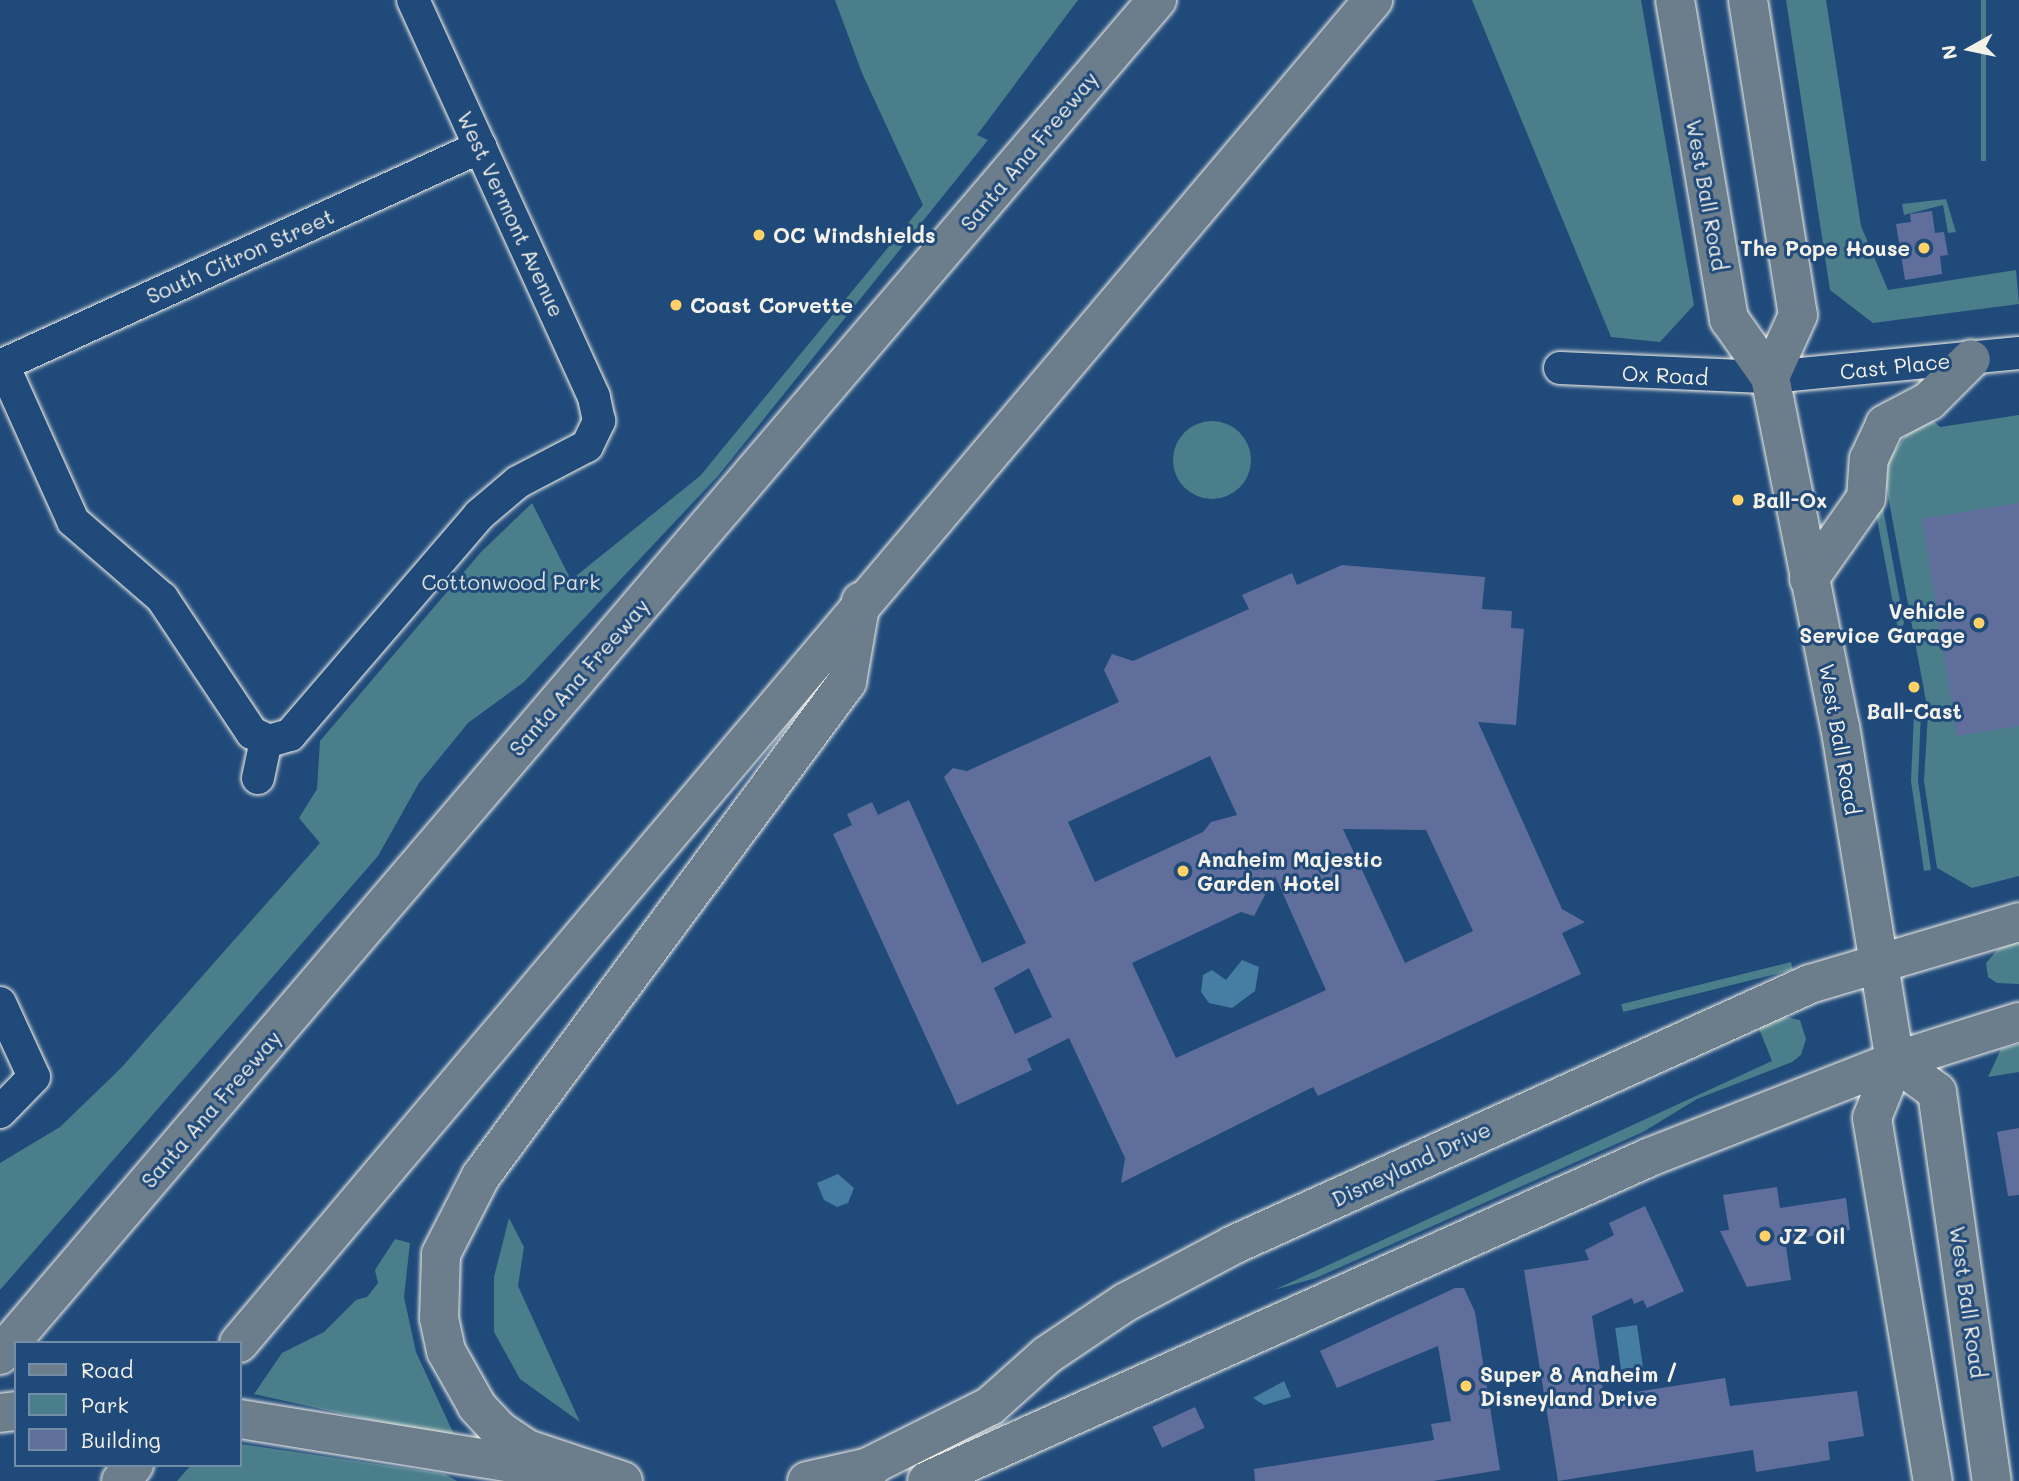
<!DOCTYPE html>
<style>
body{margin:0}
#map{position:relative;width:2019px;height:1481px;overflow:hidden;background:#1f4a7a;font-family:Mali,sans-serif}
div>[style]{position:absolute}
.green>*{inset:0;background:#4a7e8a;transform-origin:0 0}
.round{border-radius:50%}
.water>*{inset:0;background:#467da2;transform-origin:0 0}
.building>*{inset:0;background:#606e9b;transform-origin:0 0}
.roads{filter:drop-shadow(0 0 2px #f4f1e8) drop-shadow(0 0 2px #f4f1e8)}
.minor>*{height:32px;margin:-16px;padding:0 16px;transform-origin:16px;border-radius:16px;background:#1f4a7a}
.major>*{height:38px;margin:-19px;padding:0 19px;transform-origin:19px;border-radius:19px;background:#6c7d8c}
.highway>*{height:38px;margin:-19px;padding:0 19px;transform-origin:19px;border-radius:19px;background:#6c7d8c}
.dots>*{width:19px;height:19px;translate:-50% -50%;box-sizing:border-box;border:4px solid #1f4a7a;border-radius:50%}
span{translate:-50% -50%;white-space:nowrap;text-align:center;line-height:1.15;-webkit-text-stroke:6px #1f4a7a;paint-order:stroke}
.street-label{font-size:21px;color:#f4f1e8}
.poi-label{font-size:21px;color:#f4f1e8;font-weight:700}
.left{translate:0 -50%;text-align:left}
.right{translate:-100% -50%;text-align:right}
.park-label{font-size:21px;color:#dae0da}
.legend{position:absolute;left:14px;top:1341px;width:228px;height:126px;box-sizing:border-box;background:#1f4a7a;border:2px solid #748da6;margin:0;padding:9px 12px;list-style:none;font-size:21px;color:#f4f1e8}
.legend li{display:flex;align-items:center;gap:14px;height:35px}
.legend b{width:35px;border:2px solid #748da6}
.north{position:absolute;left:1935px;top:14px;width:70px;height:70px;-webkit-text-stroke:5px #1f4a7a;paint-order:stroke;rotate:261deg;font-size:19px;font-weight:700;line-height:28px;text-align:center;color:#f4f1e8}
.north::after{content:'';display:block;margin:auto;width:24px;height:32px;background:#f4f1e8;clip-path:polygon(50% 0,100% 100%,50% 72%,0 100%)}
</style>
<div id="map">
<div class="green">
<div style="clip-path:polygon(835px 0,1078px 0,977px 135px,988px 140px,718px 476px,524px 682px,468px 723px,419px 783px,378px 856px,0 1290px,0 1163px,60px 1127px,121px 1068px,320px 843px,299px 818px,317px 789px,320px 741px,481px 552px,532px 503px,571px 580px,700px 476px,923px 205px,862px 73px)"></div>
<div style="clip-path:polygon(1472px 0,1641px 0,1694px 305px,1660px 342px,1611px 337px)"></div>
<div style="clip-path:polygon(1786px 0,1826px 0,1861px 226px,1888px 290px,2016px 270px,2019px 304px,1873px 323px,1830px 290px)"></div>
<div style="left:1981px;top:0;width:5px;height:161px"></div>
<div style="clip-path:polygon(1946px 199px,1956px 232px,1948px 233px,1943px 205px,1904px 215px,1902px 204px)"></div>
<div style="clip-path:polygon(2019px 415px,2019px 876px,1972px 888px,1937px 868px,1924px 781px,1928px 712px,1886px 485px,1889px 459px,1912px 426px,1931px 418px,1940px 427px)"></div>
<div class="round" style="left:1173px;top:421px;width:78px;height:78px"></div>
<div style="clip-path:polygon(1879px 486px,1904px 623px,1899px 635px,1871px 487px)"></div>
<div style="clip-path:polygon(1921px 713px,1918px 781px,1931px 870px,1924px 871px,1911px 781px,1914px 714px)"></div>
<div style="clip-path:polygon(2019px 940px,2019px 984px,1997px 983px,1988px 977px,1986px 963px,1998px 949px)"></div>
<div style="left:1791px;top:962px;width:8px;height:175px;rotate:76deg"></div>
<div style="clip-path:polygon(1782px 1016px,1800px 1020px,1806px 1039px,1801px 1055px,1792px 1062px,1697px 1099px,1643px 1132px,1316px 1278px,1274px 1290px,1772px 1061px,1758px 1026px)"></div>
<div style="clip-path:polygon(2019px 1044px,2019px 1072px,1988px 1077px,2001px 1049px)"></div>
<div style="clip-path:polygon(509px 1218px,524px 1247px,518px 1286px,580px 1422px,520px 1379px,494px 1332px,494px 1277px)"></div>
<div style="clip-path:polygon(395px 1239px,410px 1243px,404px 1297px,416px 1352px,456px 1439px,254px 1394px,282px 1353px,324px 1332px,356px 1300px,367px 1297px,378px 1283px,375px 1270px)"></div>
<div style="clip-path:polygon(240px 1444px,445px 1474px,457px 1481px,177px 1481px,191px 1465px,240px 1465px)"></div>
</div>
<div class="water">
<div style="clip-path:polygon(1242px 960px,1259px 967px,1255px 991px,1232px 1008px,1209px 1003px,1201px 992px,1203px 975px,1212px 970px,1226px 980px)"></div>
<div style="clip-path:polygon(838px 1174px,854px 1188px,848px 1203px,837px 1207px,824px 1200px,817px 1183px)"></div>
<div style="left:1637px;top:1325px;width:42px;height:22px;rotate:82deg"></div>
<div style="clip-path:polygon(1284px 1381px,1291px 1397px,1264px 1405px,1253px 1398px)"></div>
</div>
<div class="building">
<div style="clip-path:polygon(1932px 211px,1935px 233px,1944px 232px,1948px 255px,1940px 256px,1942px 274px,1905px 280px,1896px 224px,1911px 222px,1910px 214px)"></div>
<div style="clip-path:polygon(2019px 503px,2019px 726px,1957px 736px,1922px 519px)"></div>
<div style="clip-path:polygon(evenodd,1342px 565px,1485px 577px,1482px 609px,1512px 611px,1511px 628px,1524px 629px,1516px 725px,1478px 722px,1562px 909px,1585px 922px,1562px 933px,1581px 974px,1318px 1096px,1313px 1087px,1121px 1183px,1125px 1158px,1069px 1038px,1027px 1059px,1032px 1070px,957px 1105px,833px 834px,852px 825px,847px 814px,872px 802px,878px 815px,909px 800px,982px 963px,1026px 943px,944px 777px,953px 768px,967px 771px,1119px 702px,1104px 670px,1112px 654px,1133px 661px,1249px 609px,1242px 595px,1292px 573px,1297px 585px,1342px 565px,1210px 756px,1237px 815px,1211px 822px,1203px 832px,1095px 882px,1068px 822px,1210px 756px,1342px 565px,1343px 829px,1426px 830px,1473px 931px,1405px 963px,1343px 829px,1342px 565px,1275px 876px,1326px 990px,1176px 1058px,1132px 963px,1241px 912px,1254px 916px,1275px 876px,1342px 565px,1029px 968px,1052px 1017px,1015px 1034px,994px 988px,1029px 968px)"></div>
<div style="clip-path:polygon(2019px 1128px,2019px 1195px,2008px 1196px,1997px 1132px)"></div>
<div style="clip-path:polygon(1777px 1187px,1780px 1208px,1846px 1198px,1850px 1230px,1785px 1240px,1791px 1280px,1747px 1287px,1720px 1231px,1729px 1230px,1723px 1195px)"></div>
<div style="clip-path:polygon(1645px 1206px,1684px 1291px,1647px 1308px,1643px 1300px,1634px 1304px,1632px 1298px,1592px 1316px,1604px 1397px,1725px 1378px,1730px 1406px,1857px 1391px,1864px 1436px,1828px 1442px,1830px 1460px,1756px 1472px,1753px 1450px,1558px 1481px,1524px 1270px,1589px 1260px,1585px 1250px,1614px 1235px,1609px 1223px)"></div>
<div style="clip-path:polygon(1455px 1288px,1464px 1288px,1475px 1312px,1500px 1470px,1433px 1481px,1255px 1481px,1254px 1469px,1434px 1440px,1431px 1424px,1451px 1421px,1438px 1346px,1337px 1388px,1320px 1351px)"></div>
<div style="left:1195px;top:1407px;width:23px;height:47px;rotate:65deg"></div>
</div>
<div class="roads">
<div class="minor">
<div style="left:3px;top:365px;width:171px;rotate:65.8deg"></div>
<div style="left:73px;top:521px;width:118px;rotate:40.9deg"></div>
<div style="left:162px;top:598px;width:162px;rotate:56.3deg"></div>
<div style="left:252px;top:733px;width:19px;rotate:25deg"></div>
<div style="left:269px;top:741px;width:22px;rotate:-16deg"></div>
<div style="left:290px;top:735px;width:290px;rotate:-49.3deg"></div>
<div style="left:479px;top:515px;width:51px;rotate:-40.2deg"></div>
<div style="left:518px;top:482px;width:78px;rotate:-27.6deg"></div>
<div style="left:587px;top:446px;width:28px;rotate:-64deg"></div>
<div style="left:599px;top:421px;width:25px;rotate:-102deg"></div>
<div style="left:594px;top:397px;width:436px;rotate:-114.5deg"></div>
<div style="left:0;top:366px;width:528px;rotate:-24.52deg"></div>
<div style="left:1560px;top:368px;width:210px;rotate:2.5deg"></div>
<div style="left:1770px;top:377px;width:250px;rotate:-5.5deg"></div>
<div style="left:258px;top:778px;width:39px;rotate:-78deg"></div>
<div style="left:0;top:1003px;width:81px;rotate:65.3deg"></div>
<div style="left:34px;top:1077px;width:49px;rotate:134.2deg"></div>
</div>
<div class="major">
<div style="left:1675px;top:0;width:324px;rotate:80.4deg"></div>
<div style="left:1729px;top:319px;width:71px;rotate:54.7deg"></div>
<div style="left:1770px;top:377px;width:356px;rotate:78.7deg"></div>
<div style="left:1840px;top:726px;width:339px;rotate:80.7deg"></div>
<div style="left:1895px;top:1061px;width:61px;rotate:112deg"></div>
<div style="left:1872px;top:1118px;width:368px;rotate:80.5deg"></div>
<div style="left:1748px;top:0;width:319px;rotate:81deg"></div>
<div style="left:1798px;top:315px;width:68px;rotate:114.3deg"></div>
<div style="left:1809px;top:579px;width:99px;rotate:-54.9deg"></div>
<div style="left:1866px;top:498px;width:39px;rotate:-86deg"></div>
<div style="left:1869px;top:459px;width:38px;rotate:-65deg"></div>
<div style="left:1885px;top:424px;width:50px;rotate:-27.6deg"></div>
<div style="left:1929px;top:401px;width:59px;rotate:-45deg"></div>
<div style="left:1895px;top:1061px;width:52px;rotate:36.4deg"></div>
<div style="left:1937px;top:1092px;width:393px;rotate:82deg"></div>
<div style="left:842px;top:1480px;width:165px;rotate:-26.6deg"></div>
<div style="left:990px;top:1406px;width:76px;rotate:-41.8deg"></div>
<div style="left:1047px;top:1355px;width:95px;rotate:-33.9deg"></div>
<div style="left:1126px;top:1302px;width:121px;rotate:-28deg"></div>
<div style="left:1233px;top:1245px;width:633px;rotate:-24.34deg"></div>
<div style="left:1810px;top:984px;width:218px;rotate:-16.5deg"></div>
<div style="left:927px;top:1481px;width:792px;rotate:-24.14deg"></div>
<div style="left:1650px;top:1157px;width:263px;rotate:-21.4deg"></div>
<div style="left:1895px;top:1061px;width:130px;rotate:-17.5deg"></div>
</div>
<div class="highway">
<div style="left:239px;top:1343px;width:1758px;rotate:-49.82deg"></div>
<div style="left:0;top:1355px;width:1782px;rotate:-49.51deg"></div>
<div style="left:0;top:1413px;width:16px;rotate:-7deg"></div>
<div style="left:240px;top:1419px;width:313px;rotate:9.2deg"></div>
<div style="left:121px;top:1481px;width:21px;rotate:-51deg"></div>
<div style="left:623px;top:1481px;width:101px;rotate:-161.6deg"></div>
<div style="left:527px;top:1449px;width:34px;rotate:-146deg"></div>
<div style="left:499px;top:1430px;width:33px;rotate:-133deg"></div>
<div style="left:477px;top:1406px;width:63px;rotate:-119.4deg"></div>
<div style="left:446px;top:1351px;width:34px;rotate:-102deg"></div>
<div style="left:439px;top:1318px;width:64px;rotate:-88.2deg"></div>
<div style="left:441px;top:1254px;width:88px;rotate:-62.9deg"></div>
<div style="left:481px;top:1176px;width:615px;rotate:-53.47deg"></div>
<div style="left:847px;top:682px;width:82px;rotate:-80.2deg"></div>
<div style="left:807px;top:1481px;width:68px;rotate:-12.8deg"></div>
</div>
</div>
<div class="dots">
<div style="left:759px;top:235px;background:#ffd166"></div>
<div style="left:1924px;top:248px;background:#ffd166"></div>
<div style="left:676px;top:305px;background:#ffd166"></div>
<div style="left:1738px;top:500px;background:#ffd166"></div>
<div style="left:1979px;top:623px;background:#ffd166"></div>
<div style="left:1914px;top:687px;background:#ffd166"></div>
<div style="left:1183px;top:871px;background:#ffd166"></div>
<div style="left:1765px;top:1236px;background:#ffd166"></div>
<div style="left:1466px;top:1386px;background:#ffd166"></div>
</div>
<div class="street-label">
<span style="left:1029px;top:151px;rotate:-50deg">Santa Ana Freeway</span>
<span style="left:1707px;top:195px;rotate:80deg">West Ball Road</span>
<span style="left:511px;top:214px;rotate:65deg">West Vermont Avenue</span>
<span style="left:240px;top:256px;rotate:-24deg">South Citron Street</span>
<span style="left:1895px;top:366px;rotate:-6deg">Cast Place</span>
<span style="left:1665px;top:375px;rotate:3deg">Ox Road</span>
<span style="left:579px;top:677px;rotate:-49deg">Santa Ana Freeway</span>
<span style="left:1840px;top:739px;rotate:80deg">West Ball Road</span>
<span style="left:211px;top:1109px;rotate:-49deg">Santa Ana Freeway</span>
<span style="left:1411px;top:1164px;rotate:-25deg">Disneyland Drive</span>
<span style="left:1968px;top:1302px;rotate:82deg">West Ball Road</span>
</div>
<div class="poi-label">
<span class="left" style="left:773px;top:235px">OC Windshields</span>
<span class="right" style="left:1910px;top:248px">The Pope House</span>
<span class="left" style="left:690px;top:305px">Coast Corvette</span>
<span class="left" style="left:1752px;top:500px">Ball-Ox</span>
<span class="right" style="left:1965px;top:623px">Vehicle<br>Service Garage</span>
<span style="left:1914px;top:711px">Ball-Cast</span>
<span class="left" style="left:1197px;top:871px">Anaheim Majestic<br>Garden Hotel</span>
<span class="left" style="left:1779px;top:1236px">JZ Oil</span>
<span class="left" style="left:1480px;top:1386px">Super 8 Anaheim /<br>Disneyland Drive</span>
</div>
<div class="park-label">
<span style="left:511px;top:582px">Cottonwood Park</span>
</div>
<ul class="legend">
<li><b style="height:9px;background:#6c7d8c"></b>Road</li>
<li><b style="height:19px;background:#4a7e8a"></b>Park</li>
<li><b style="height:19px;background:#606e9b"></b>Building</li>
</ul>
<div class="north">N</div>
</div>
